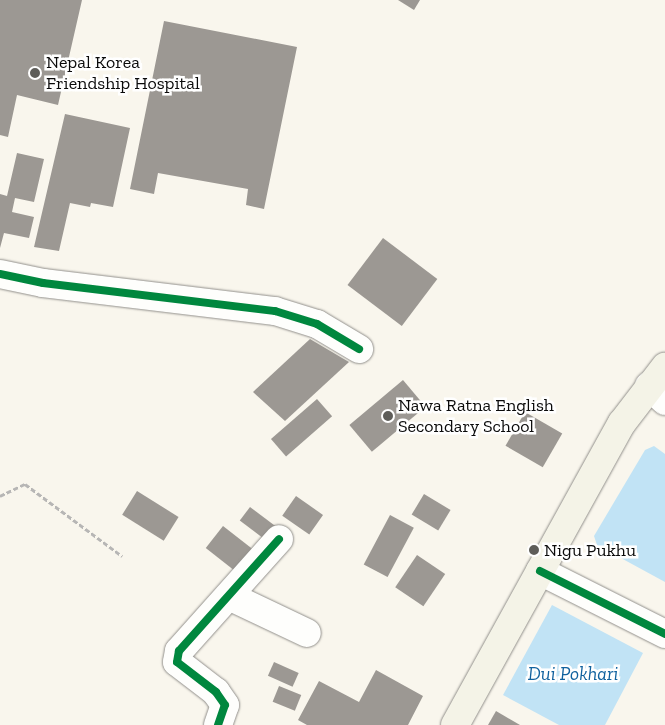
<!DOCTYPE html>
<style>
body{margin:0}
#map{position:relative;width:665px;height:725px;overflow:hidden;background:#f9f6ed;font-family:"Zilla Slab",serif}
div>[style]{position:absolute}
.water>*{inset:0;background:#c1e3f5}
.building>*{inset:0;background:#9c9893;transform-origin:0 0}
.path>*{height:3px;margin-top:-1.5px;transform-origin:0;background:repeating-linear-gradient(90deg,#b7b6b5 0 5px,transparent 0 7.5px)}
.roads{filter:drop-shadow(0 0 1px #92908c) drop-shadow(0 0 1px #92908c)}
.street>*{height:28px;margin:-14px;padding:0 14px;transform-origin:14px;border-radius:14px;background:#fefefc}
.secondary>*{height:28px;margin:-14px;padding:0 14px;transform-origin:14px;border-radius:14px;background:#f4f3e7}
.cycleway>*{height:8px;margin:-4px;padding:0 4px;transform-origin:4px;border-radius:4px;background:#00873e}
.dots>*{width:14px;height:14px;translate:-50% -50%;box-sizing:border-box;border:2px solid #fff;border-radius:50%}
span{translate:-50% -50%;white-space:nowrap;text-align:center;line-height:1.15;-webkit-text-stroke:5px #fff;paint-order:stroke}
.poi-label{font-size:18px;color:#0a0a0a}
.left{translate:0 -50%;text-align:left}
.water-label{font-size:19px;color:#10619e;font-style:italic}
</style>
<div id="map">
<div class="water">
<div style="clip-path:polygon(654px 446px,665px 454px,665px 582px,597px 545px,594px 536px,645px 450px)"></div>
<div style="clip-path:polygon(552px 605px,643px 653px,605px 725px,559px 725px,503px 695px)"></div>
</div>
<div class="building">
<div style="clip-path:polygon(0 0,82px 0,58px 105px,17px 95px,8px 137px,0 135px)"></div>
<div style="clip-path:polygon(398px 0,420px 0,414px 10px)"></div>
<div style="clip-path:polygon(164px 21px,297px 47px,264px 209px,246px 205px,248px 189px,158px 173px,154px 194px,130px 189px)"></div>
<div style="clip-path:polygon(65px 114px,130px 128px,113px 207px,91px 203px,90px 207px,70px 203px,59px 251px,34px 247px)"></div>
<div style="clip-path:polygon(17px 153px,44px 159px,34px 202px,15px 198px,12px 212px,34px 217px,29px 238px,4px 233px,0 248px,0 194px,7px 196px)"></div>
<div style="left:383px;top:238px;width:68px;height:59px;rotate:37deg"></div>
<div style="clip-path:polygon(310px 339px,349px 362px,285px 421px,253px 392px)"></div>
<div style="left:403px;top:380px;width:35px;height:70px;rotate:50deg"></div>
<div style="left:317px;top:399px;width:23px;height:61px;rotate:49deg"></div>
<div style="left:525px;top:412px;width:43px;height:39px;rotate:30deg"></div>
<div style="left:137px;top:491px;width:49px;height:28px;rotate:32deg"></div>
<div style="left:424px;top:494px;width:31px;height:24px;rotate:31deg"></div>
<div style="left:296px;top:496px;width:33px;height:24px;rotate:35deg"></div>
<div style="left:250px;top:507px;width:40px;height:17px;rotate:37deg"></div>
<div style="left:390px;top:515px;width:27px;height:56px;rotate:28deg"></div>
<div style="left:223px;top:526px;width:46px;height:28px;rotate:38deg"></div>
<div style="left:417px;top:555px;width:34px;height:39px;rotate:34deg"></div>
<div style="left:274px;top:662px;width:27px;height:15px;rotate:24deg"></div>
<div style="clip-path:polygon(376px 670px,423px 696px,408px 725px,307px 725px,298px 720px,319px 681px,359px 702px)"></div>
<div style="left:279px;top:686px;width:24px;height:17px;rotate:22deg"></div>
<div style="clip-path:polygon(496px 711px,520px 725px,488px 725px)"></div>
</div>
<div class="path">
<div style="left:0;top:496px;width:28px;rotate:-26deg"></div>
<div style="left:25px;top:484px;width:121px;rotate:36.6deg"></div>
</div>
<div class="roads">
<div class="street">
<div style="left:0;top:274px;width:44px;rotate:11.8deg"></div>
<div style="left:43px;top:283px;width:234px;rotate:6.9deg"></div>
<div style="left:275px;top:311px;width:44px;rotate:17.2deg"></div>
<div style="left:317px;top:324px;width:49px;rotate:30.8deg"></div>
<div style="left:649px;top:386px;width:22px;rotate:43deg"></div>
<div style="left:540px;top:571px;width:140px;rotate:26.7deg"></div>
<div style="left:229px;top:596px;width:86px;rotate:25.4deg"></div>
<div style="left:218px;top:725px;width:21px;rotate:-71deg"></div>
<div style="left:225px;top:705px;width:16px;rotate:-125deg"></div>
<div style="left:216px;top:692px;width:49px;rotate:-142.4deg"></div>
<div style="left:177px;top:662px;width:11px;rotate:-80deg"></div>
<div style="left:179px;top:651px;width:150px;rotate:-48.2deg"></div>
</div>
<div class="secondary">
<div style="left:455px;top:725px;width:345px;rotate:-61.1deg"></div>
<div style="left:622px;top:423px;width:71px;rotate:-52.5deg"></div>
</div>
</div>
<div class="cycleway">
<div style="left:0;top:274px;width:44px;rotate:11.8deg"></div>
<div style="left:43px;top:283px;width:234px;rotate:6.9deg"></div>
<div style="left:275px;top:311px;width:44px;rotate:17.2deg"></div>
<div style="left:317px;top:324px;width:49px;rotate:30.8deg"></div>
<div style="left:540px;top:571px;width:140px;rotate:26.7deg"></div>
<div style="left:218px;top:725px;width:21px;rotate:-71deg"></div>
<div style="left:225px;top:705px;width:16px;rotate:-125deg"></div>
<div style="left:216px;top:692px;width:49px;rotate:-142.4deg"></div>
<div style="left:177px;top:662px;width:11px;rotate:-80deg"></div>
<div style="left:179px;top:651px;width:150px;rotate:-48.2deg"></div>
</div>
<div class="dots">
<div style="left:35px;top:73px;background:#5e5d59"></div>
<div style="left:388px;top:416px;background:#5e5d59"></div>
<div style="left:534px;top:550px;background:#5e5d59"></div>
</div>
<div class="poi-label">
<span class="left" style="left:46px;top:73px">Nepal Korea<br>Friendship Hospital</span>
<span class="left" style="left:398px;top:416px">Nawa Ratna English<br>Secondary School</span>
<span class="left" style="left:544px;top:550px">Nigu Pukhu</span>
</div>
<div class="water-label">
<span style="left:573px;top:674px">Dui Pokhari</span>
</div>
</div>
